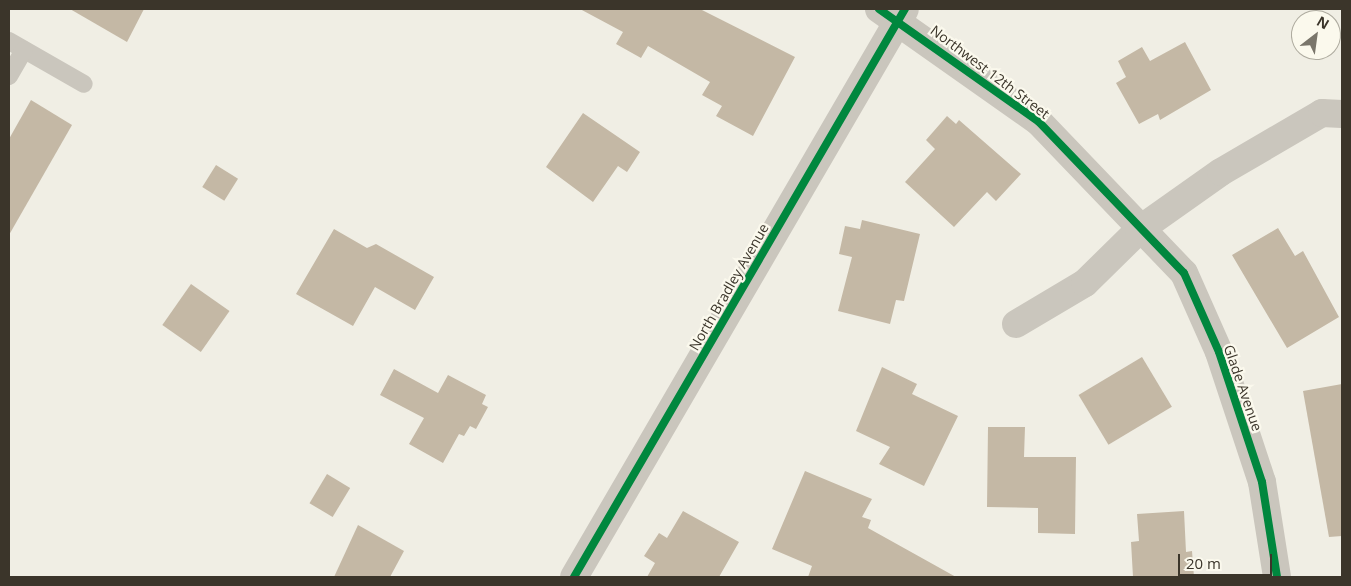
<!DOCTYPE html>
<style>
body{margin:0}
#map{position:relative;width:1351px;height:586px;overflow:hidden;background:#f0eee4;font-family:"Open Sans",sans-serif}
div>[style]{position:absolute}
.building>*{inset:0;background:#c4b8a5;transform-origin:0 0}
.lane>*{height:18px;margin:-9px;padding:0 9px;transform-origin:9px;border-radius:9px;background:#cac6bd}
.street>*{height:28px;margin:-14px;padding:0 14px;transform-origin:14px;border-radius:14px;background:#cac6bd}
.cycleway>*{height:8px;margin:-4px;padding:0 4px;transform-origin:4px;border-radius:4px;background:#00873e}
span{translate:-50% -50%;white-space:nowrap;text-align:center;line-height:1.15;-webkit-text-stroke:4.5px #fbf9ed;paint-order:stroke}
.street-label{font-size:14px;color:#3b352a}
.frame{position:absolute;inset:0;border:10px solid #3b352a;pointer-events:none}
.north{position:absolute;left:1291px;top:10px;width:50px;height:50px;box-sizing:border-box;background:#fbf9ed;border:1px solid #aeab9f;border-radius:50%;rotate:30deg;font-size:14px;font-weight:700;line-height:20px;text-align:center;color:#3b352a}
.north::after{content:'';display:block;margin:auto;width:18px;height:22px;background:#7a766b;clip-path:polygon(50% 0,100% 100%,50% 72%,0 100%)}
.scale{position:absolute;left:1178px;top:554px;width:94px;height:22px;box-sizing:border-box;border:2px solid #3b352a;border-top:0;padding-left:6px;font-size:15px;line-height:18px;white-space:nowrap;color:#3b352a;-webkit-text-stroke:4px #fbf9ed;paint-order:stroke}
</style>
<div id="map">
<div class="building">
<div style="clip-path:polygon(70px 9px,144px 9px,127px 42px)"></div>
<div style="clip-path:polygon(580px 9px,700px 9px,795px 57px,753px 136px,716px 116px,722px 106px,702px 95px,710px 82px,648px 46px,641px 58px,616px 44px,623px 32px)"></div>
<div style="clip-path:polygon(1185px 42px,1211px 90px,1160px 120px,1158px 114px,1139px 124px,1116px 83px,1126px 77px,1118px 61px,1142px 47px,1150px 61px)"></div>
<div style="clip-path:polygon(31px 100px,72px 125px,9px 235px,9px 139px)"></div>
<div style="clip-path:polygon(583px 113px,640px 152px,627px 172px,618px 166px,593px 202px,546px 167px)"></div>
<div style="clip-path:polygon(947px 116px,956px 124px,959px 120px,1021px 174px,996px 201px,987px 192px,954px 227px,905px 182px,935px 149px,926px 140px)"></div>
<div style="left:216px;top:165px;width:26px;height:26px;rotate:32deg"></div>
<div style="clip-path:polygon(862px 220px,920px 234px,904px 301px,896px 300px,890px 324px,838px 311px,852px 257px,839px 254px,845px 226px,860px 229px)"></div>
<div style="clip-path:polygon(1278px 228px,1295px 256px,1303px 251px,1339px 317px,1287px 348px,1232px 255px)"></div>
<div style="clip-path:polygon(334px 229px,367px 248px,376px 244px,434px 277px,415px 310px,375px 287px,353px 326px,296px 294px)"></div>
<div style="left:191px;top:284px;width:47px;height:50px;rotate:35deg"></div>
<div style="left:1142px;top:357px;width:58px;height:74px;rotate:59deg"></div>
<div style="clip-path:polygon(882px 367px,917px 384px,912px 394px,958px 416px,924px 486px,879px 464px,890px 447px,856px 431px)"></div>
<div style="clip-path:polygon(394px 369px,438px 393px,448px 375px,486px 395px,482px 404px,488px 407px,476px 429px,470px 426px,464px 436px,459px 434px,443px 463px,409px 444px,424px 418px,380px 395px)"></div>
<div style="clip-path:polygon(1342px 384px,1342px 536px,1329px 537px,1303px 391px)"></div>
<div style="clip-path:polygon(988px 427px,1025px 427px,1024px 457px,1076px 457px,1075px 534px,1038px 533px,1038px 508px,987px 507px)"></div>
<div style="clip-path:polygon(805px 471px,872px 499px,862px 517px,871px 520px,868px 528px,956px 577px,808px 577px,812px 566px,772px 549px)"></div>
<div style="left:327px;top:474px;width:27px;height:34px;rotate:31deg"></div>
<div style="clip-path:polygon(683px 511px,739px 542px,719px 577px,647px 577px,655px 563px,644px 556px,659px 533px,667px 538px)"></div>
<div style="clip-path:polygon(1184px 511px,1186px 552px,1192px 551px,1194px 577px,1133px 577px,1131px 542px,1139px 541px,1137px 514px)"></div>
<div style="clip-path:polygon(358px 525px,404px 551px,390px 577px,334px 577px)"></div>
</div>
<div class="lane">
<div style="left:9px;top:41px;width:86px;rotate:29.8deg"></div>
<div style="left:9px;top:76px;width:30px;rotate:-60deg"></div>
</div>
<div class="street">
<div style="left:879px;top:9px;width:196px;rotate:35.2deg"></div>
<div style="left:1039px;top:122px;width:209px;rotate:46.2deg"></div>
<div style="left:1184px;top:273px;width:86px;rotate:66.1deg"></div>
<div style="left:1219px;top:352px;width:137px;rotate:71.7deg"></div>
<div style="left:1262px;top:482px;width:96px;rotate:81deg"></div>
<div style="left:1016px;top:324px;width:80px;rotate:-30.7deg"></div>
<div style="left:1085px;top:283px;width:76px;rotate:-44.5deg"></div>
<div style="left:1139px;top:230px;width:100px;rotate:-35.3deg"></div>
<div style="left:1221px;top:172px;width:117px;rotate:-30.3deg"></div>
<div style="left:1322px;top:113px;width:20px;rotate:3deg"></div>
<div style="left:574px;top:577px;width:657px;rotate:-59.77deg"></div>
</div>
<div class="cycleway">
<div style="left:879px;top:9px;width:196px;rotate:35.2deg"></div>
<div style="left:1039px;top:122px;width:209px;rotate:46.2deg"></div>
<div style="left:1184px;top:273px;width:86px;rotate:66.1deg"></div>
<div style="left:1219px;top:352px;width:137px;rotate:71.7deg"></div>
<div style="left:1262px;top:482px;width:96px;rotate:81deg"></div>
<div style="left:574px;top:577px;width:657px;rotate:-59.77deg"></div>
</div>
<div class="street-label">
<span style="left:990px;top:72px;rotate:37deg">Northwest 12th Street</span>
<span style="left:729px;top:287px;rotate:-60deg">North Bradley Avenue</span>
<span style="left:1243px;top:388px;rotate:71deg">Glade Avenue</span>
</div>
<div class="frame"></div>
<div class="north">N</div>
<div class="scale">20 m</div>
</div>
